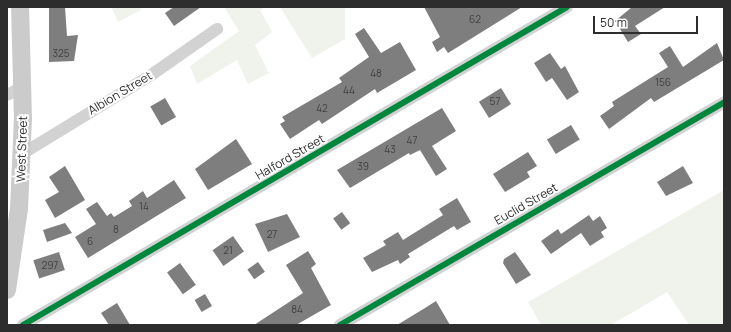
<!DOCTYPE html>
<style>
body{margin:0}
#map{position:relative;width:731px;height:332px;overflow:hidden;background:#fff;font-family:Manrope,sans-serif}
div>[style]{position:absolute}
.green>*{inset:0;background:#f0f3ec}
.building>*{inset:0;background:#7e7e7e;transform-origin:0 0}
.street>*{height:12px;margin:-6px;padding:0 6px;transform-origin:6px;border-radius:6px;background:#d2d2d2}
.secondary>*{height:18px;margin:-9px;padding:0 9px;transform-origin:9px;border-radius:9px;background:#cbcbcb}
.cycleway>*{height:6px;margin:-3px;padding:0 3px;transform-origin:3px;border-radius:3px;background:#00873e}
span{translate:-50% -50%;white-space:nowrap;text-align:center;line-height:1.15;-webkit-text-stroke:4px #fff;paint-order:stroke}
.number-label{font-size:10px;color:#414141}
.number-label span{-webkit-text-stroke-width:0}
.street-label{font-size:12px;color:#2d2d2d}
.frame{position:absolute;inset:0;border:8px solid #2d2d2d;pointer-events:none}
.scale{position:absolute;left:593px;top:16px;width:105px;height:18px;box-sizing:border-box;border:2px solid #2d2d2d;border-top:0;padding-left:5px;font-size:12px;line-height:14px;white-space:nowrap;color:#2d2d2d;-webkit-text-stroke:3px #fff;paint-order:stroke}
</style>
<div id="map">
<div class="green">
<div style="clip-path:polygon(111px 7px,140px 7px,141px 10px,118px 22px)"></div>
<div style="clip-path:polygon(224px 7px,265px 7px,260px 10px,272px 32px,255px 45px,269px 73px,248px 84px,237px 60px,197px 84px,190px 66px,239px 31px)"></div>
<div style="clip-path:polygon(280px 7px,345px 7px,345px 39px,312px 58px)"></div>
<div style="clip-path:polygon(724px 190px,724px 325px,689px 325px,667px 292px,611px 325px,541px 325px,528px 302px)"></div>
</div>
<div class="building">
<div style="clip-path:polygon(49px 7px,65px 7px,67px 36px,78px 35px,74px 61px,49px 62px)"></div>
<div style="clip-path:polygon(174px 7px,201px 7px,174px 26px,165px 13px)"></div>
<div style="clip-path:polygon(424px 7px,522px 7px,448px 53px,444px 47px,437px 52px,432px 42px,440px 37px)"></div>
<div style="clip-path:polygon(632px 7px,665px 7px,635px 26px,641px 34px,628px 42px,615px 21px)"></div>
<div style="clip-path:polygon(364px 28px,381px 53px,400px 42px,416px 70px,377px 93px,375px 89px,322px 124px,319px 120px,290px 139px,280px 124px,285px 121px,282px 117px,342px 82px,339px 78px,369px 57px,355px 34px)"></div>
<div style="clip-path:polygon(717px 43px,724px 60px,654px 102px,651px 98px,609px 129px,600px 116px,614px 106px,612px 102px,668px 67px,659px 53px,670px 46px,683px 67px)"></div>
<div style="clip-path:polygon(550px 53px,561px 69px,565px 66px,579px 92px,567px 100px,552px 78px,546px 82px,534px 63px)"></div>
<div style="left:501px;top:88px;width:19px;height:26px;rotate:58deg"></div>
<div style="left:165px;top:98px;width:22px;height:17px;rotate:60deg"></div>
<div style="clip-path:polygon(442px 108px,456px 131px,432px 146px,447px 169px,436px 176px,420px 150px,410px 155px,409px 153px,350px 188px,337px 170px)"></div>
<div style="left:571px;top:125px;width:17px;height:28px;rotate:59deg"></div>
<div style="clip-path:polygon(236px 139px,252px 164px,208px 190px,195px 169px)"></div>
<div style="clip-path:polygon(528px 152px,537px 166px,527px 172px,530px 177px,505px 192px,493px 174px)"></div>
<div style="clip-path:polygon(65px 166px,85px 200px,55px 218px,45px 200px,59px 192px,49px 177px)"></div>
<div style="clip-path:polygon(683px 166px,693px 183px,666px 196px,657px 182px)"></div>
<div style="clip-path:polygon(174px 180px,186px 198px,88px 258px,75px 237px,96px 224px,86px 209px,97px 202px,107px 216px,111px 213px,114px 217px,132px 206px,129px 201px,143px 191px,147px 198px)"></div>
<div style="clip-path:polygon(457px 198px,471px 222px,457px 230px,454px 226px,408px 254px,410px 257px,400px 264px,398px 260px,372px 272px,363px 258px,386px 245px,383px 241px,398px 232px,403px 240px,443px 215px,439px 209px)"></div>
<div style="left:342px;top:212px;width:14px;height:11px;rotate:54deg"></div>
<div style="clip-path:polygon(287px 214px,300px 237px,268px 252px,255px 224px)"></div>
<div style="clip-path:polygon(589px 215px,593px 221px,600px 216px,607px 228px,601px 232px,604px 237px,590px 246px,581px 233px,551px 254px,541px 241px,558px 229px,561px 234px)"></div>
<div style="clip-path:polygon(65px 223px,72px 233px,47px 242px,43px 230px)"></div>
<div style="left:233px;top:236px;width:19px;height:25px;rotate:55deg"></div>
<div style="clip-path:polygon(308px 251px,316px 264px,311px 268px,331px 305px,296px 325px,254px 325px,303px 293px,286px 265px)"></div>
<div style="left:59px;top:252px;width:19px;height:27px;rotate:72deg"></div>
<div style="clip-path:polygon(515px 252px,531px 275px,516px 284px,503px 263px,504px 259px)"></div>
<div style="left:258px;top:262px;width:12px;height:13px;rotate:55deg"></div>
<div style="left:180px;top:263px;width:27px;height:16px;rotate:54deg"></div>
<div style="left:205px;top:294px;width:14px;height:12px;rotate:60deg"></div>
<div style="clip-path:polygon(436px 301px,450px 325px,397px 325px,425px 308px)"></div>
<div style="clip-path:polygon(117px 303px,130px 325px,109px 325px,101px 313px)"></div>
</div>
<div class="street">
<div style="left:7px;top:95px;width:18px;rotate:-27deg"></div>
<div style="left:22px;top:154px;width:155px;rotate:-31.5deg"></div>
<div style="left:154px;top:73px;width:77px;rotate:-34.9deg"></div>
<div style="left:23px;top:325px;width:630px;rotate:-30.31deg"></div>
<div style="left:340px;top:325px;width:444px;rotate:-30.1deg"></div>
</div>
<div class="secondary">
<div style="left:7px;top:290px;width:82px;rotate:-81.6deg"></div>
<div style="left:19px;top:209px;width:90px;rotate:-87.5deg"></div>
<div style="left:23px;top:119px;width:112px;rotate:-91.5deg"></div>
</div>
<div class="cycleway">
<div style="left:23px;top:325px;width:630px;rotate:-30.31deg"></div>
<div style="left:340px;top:325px;width:444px;rotate:-30.1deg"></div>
</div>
<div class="number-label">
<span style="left:475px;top:20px">62</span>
<span style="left:61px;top:54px">325</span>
<span style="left:376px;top:74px">48</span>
<span style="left:663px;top:83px">156</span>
<span style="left:349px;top:91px">44</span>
<span style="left:495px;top:102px">57</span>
<span style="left:322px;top:109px">42</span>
<span style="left:412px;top:141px">47</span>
<span style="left:390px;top:150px">43</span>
<span style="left:363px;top:167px">39</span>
<span style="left:144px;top:207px">14</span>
<span style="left:116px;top:230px">8</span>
<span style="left:272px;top:235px">27</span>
<span style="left:90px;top:242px">6</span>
<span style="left:228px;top:251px">21</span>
<span style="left:50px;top:266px">297</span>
<span style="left:297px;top:310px">84</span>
</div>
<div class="street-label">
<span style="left:120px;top:93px;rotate:-31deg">Albion Street</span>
<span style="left:22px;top:149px;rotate:-88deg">West Street</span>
<span style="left:290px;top:157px;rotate:-30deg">Halford Street</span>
<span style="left:526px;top:204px;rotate:-30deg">Euclid Street</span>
</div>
<div class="frame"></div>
<div class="scale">50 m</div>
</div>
